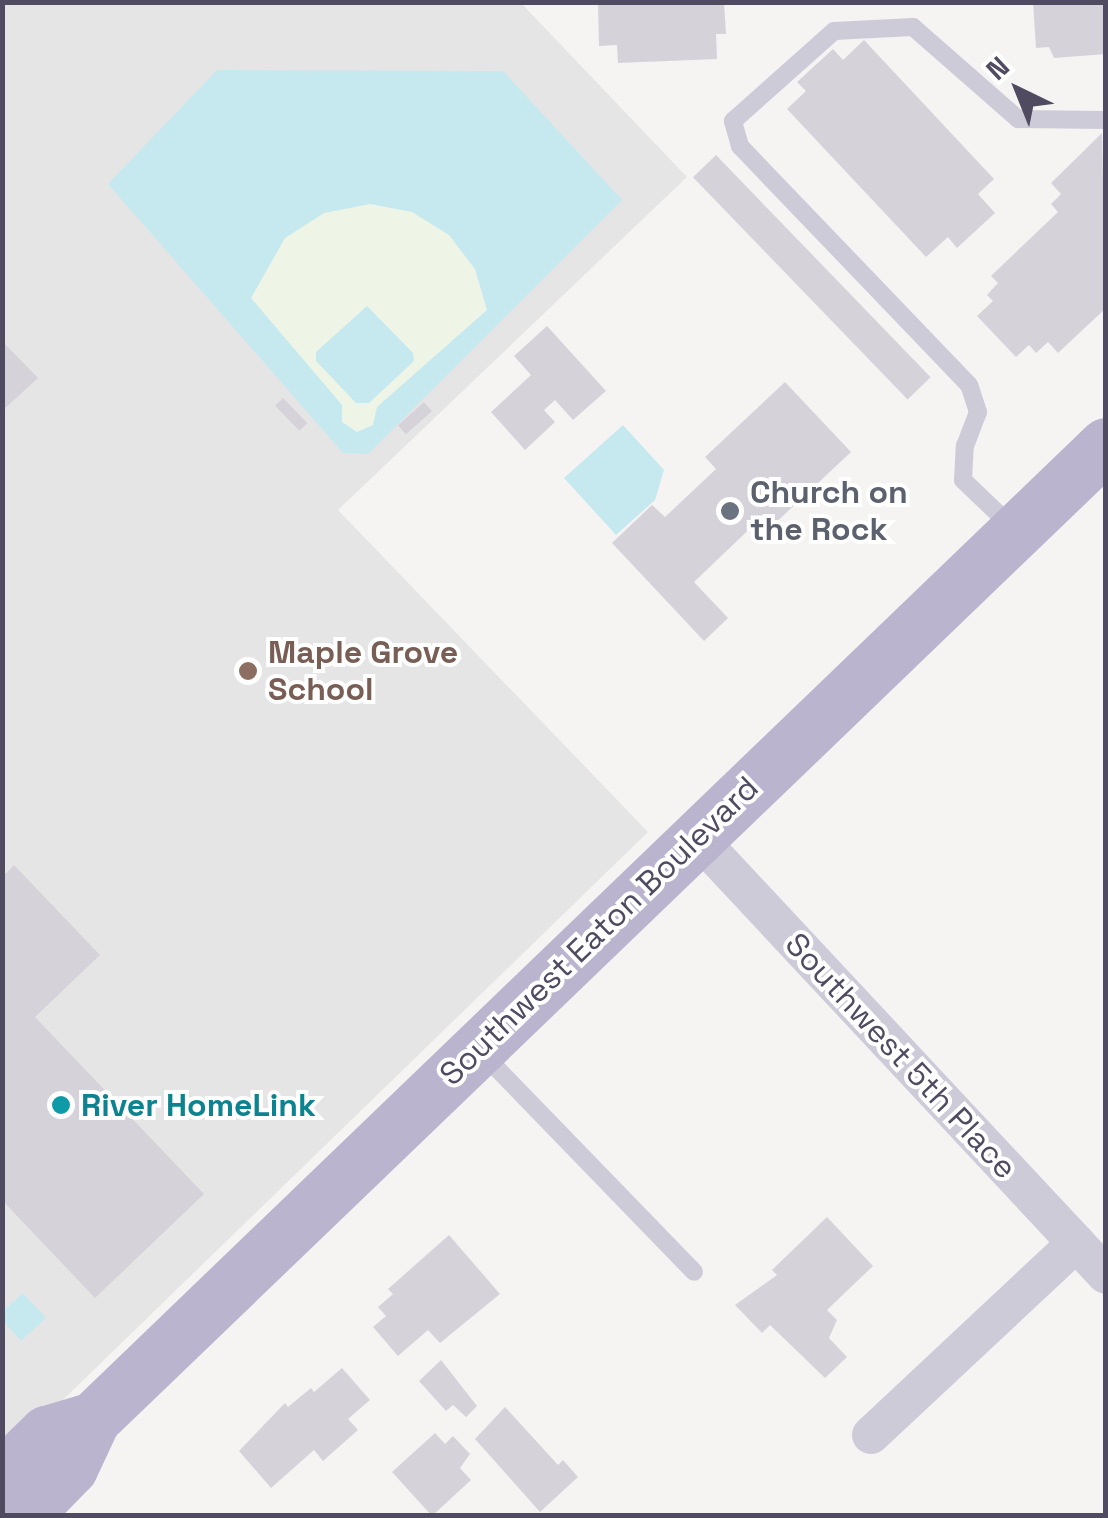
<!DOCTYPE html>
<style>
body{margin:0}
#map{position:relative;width:1108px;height:1518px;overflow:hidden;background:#f5f4f3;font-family:"Space Grotesk",sans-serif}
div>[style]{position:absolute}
.education>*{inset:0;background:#e6e5e5}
.green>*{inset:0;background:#c5e9ef}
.sand>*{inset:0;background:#eef4e6}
.building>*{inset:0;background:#d6d2da;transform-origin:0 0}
.lane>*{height:18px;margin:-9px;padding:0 9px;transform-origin:9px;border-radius:9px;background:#cecbd9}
.street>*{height:38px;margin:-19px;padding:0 19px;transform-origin:19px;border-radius:19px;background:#cecbd9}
.primary>*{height:55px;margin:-27.5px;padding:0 27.5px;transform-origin:27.5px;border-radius:27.5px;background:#bbb4cf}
.dots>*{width:28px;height:28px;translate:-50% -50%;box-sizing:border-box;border:5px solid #fff;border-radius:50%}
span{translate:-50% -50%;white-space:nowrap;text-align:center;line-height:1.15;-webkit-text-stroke:8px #fff;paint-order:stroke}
.worship-label{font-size:32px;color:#5b616d;font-weight:700}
.left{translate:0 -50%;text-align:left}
.education-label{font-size:32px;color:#785e54;font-weight:700}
.street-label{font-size:32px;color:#504b60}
.culture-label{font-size:32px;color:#0d838f;font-weight:700}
.frame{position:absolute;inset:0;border:5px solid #504b60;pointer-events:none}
.north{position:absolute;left:968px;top:40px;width:100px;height:100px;-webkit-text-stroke:8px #fff;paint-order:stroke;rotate:317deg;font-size:28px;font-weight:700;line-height:40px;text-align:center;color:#504b60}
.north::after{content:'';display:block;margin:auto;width:35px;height:45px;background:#504b60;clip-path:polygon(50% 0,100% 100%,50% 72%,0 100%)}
</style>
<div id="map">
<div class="education">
<i style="clip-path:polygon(3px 3px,521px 3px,687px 177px,338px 510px,648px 832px,3px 1458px)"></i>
</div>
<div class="green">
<i style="clip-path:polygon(217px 70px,503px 71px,622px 200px,368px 454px,343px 453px,108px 184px)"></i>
<i style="clip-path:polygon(623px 425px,664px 470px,655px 500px,616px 535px,564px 478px)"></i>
<i style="clip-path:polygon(23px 1293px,46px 1318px,21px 1341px,3px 1321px,2px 1312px)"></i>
</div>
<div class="sand">
<i style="clip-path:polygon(evenodd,370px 204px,412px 212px,449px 235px,475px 269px,487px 310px,377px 407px,373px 425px,357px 432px,342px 422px,342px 405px,251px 298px,285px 238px,324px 213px,370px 204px,367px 306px,413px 353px,414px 361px,369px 403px,356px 403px,316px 361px,316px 352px,367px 306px)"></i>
</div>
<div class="building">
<i style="clip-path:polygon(598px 2px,724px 2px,726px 34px,716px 34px,717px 59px,618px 63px,617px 45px,599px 46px)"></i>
<i style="clip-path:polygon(1033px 2px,1106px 2px,1106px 54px,1054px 58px,1049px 47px,1036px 48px)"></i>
<i style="clip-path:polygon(864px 40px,994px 179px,978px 194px,995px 213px,957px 248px,948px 237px,926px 257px,787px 109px,806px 91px,797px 82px,833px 49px,843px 60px)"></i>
<i style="clip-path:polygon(1102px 133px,1106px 308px,1058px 353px,1048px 342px,1036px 353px,1029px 345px,1016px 357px,977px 316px,993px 301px,987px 295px,998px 283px,991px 276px,1058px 212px,1051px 204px,1061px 194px,1051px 183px)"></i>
<i style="left:716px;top:155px;width:309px;height:32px;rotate:46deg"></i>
<i style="clip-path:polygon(547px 326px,606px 391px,573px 420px,555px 400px,544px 410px,555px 422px,525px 450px,491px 412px,531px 375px,514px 356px)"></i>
<i style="clip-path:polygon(2px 341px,38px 378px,2px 411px)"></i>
<i style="clip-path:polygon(785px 382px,851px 452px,770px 528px,761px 518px,694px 582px,728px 618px,704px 641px,612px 543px,652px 505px,665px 517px,716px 469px,705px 457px)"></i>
<i style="left:283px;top:398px;width:35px;height:11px;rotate:46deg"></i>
<i style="left:424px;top:402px;width:12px;height:35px;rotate:48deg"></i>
<i style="clip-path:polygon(14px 865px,100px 955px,35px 1017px,204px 1194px,95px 1298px,2px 1200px,2px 877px)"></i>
<i style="clip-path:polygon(827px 1217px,873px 1266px,827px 1310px,837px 1320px,829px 1338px,847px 1357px,825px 1378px,770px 1325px,762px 1333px,735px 1305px,777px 1275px,772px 1270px)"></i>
<i style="clip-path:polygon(449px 1235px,500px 1294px,440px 1343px,428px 1330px,398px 1356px,373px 1327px,386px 1316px,378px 1307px,393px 1294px,388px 1289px)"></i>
<i style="clip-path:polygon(441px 1360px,477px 1406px,466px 1417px,453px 1405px,446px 1411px,419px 1381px)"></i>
<i style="clip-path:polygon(342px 1368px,370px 1400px,348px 1419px,358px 1430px,323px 1461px,314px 1450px,271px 1488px,239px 1451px,285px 1403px,288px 1407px,311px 1388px,314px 1392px)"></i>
<i style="clip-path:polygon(505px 1407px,558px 1465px,563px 1460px,578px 1477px,540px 1512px,475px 1439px)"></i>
<i style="clip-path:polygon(435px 1433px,445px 1444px,453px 1436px,470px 1454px,460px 1468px,471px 1480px,432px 1516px,392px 1472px)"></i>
</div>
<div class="lane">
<i style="left:1012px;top:527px;width:68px;rotate:-136.2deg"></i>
<i style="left:963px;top:480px;width:34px;rotate:-87deg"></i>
<i style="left:965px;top:446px;width:36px;rotate:-69deg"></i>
<i style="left:978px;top:412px;width:28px;rotate:-108deg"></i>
<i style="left:969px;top:385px;width:331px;rotate:-133.8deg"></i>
<i style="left:740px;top:146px;width:26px;rotate:-106deg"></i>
<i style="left:733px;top:121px;width:135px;rotate:-41.7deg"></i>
<i style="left:834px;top:31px;width:79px;rotate:-2.9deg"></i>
<i style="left:913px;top:27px;width:140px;rotate:41.2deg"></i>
<i style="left:1018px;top:119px;width:88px;rotate:0.7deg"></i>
<i style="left:481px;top:1052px;width:306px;rotate:45.9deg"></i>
</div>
<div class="street">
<i style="left:697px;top:837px;width:599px;rotate:46.96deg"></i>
<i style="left:871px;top:1435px;width:281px;rotate:-43.1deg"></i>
</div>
<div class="primary">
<i style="left:2px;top:1476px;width:62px;rotate:-44.3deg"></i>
<i style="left:46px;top:1433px;width:49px;rotate:-16.6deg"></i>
<i style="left:23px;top:1516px;width:67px;rotate:-45.6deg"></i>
<i style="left:70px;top:1468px;width:54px;rotate:-64.9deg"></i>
<i style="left:93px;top:1419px;width:1405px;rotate:-43.88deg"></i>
</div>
<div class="dots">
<i style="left:730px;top:511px;background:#6b7280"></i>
<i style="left:248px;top:671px;background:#8d6e63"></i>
<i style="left:61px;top:1105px;background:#0f9aa8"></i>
</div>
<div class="worship-label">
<span class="left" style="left:750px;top:511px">Church on<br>the Rock</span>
</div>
<div class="education-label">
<span class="left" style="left:268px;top:671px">Maple Grove<br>School</span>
</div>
<div class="street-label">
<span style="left:599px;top:931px;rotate:-44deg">Southwest Eaton Boulevard</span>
<span style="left:901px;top:1056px;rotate:47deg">Southwest 5th Place</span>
</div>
<div class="culture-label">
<span class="left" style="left:81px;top:1105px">River HomeLink</span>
</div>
<div class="frame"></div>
<div class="north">N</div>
</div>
